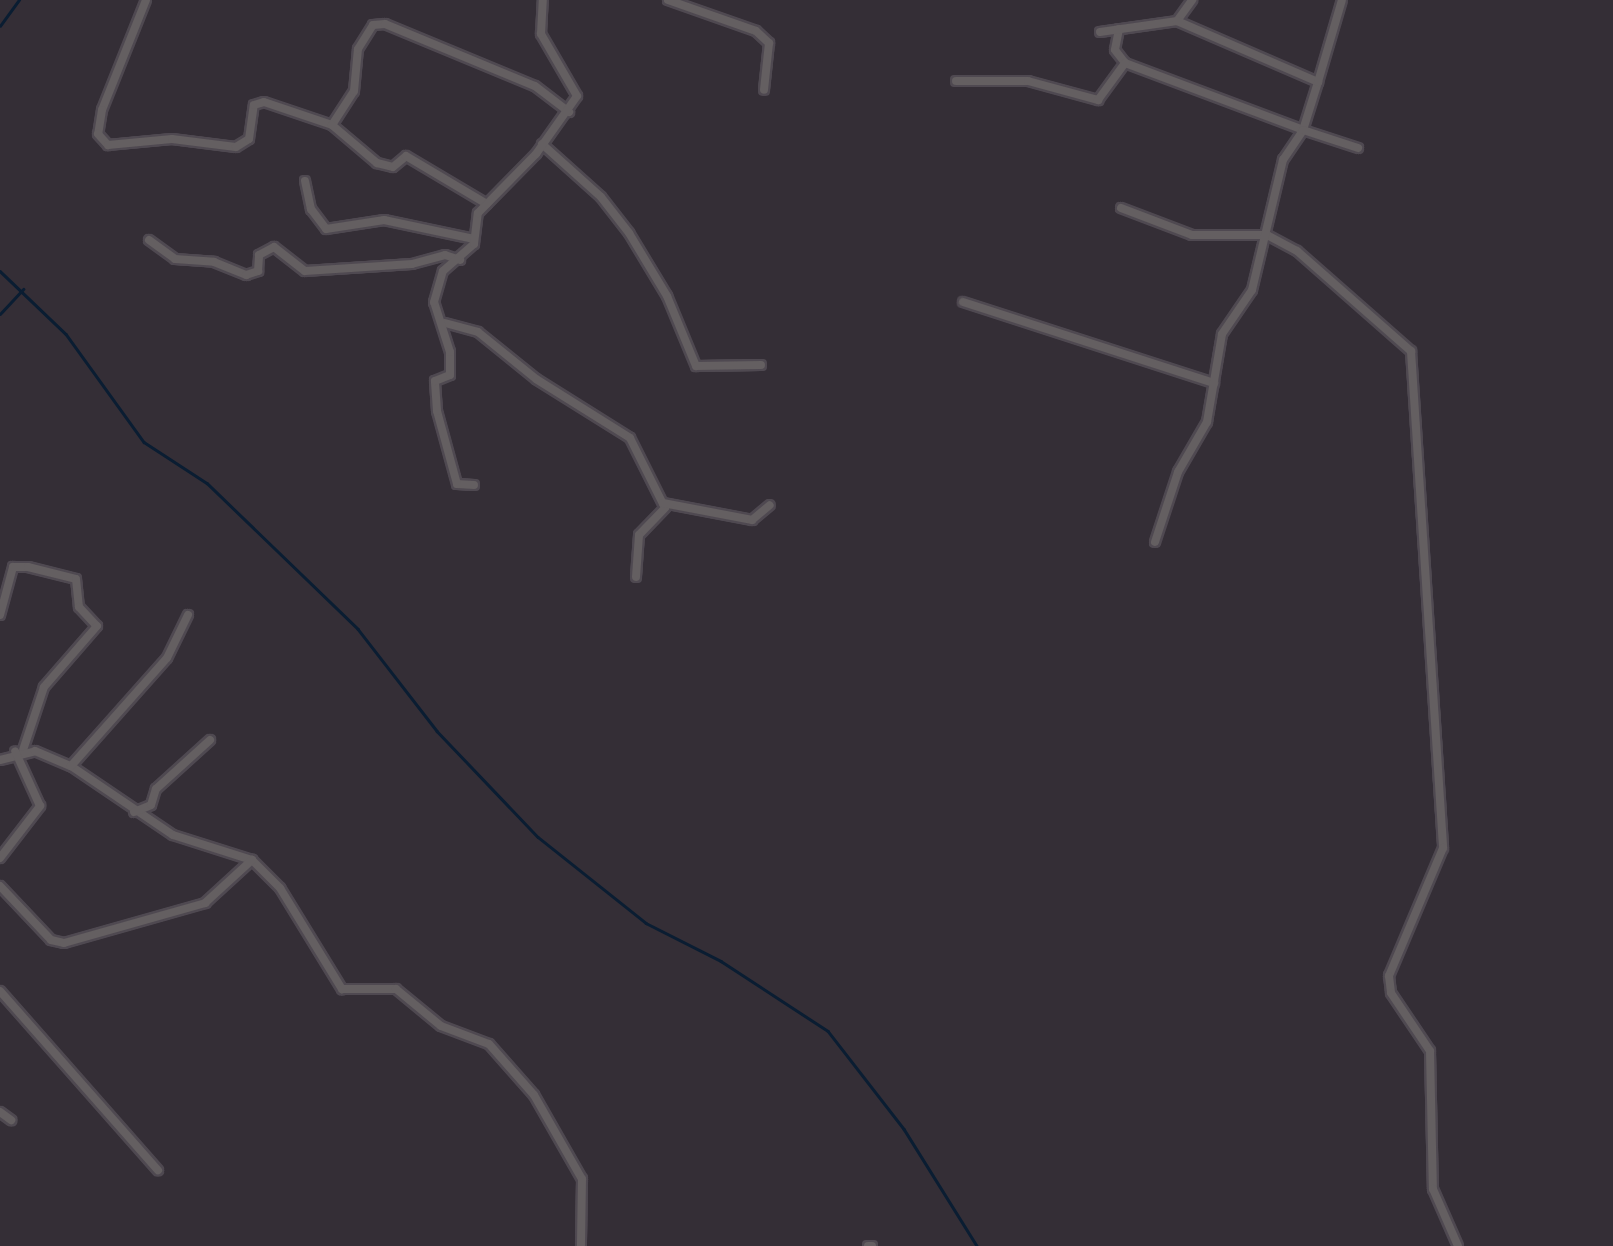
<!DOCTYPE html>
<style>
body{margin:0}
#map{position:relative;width:1613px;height:1246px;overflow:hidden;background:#342e36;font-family:"Golos Text",sans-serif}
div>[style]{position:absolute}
.stream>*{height:2.5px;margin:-1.25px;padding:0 1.25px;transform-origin:1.25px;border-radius:1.25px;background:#0a1d32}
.roads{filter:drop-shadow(2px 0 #4f4951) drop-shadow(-2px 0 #4f4951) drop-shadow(0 2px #4f4951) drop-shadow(0 -2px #4f4951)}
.minor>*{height:8px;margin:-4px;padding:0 4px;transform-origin:4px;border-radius:4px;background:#645f61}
span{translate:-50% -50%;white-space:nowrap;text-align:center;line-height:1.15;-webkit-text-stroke:8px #342e36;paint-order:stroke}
</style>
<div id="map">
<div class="stream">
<i style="left:0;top:26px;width:32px;rotate:-54deg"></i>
<i style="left:0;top:271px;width:91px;rotate:43.7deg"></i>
<i style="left:66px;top:334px;width:133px;rotate:54.2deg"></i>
<i style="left:144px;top:442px;width:75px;rotate:33.1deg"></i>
<i style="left:207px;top:483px;width:210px;rotate:44deg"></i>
<i style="left:358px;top:629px;width:129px;rotate:52.2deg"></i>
<i style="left:437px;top:731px;width:146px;rotate:46.4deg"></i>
<i style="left:538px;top:837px;width:138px;rotate:38.5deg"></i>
<i style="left:646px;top:923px;width:84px;rotate:26.9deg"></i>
<i style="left:721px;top:961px;width:128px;rotate:33.2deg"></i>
<i style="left:828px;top:1031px;width:124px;rotate:52.2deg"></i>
<i style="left:904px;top:1129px;width:138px;rotate:58deg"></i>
<i style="left:0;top:314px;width:34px;rotate:-47deg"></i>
</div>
<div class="roads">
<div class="minor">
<i style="left:146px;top:0;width:118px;rotate:111.8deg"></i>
<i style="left:102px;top:110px;width:24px;rotate:99deg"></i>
<i style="left:98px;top:134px;width:15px;rotate:48deg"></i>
<i style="left:108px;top:145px;width:64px;rotate:-5.4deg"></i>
<i style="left:172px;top:139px;width:64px;rotate:7.1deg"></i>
<i style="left:236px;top:147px;width:15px;rotate:-32deg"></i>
<i style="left:249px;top:139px;width:34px;rotate:-82deg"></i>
<i style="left:254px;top:105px;width:10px;rotate:-17deg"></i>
<i style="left:264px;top:102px;width:72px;rotate:18.7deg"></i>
<i style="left:332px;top:125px;width:40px;rotate:-57.1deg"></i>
<i style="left:354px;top:91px;width:42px;rotate:-84.6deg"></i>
<i style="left:358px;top:49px;width:28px;rotate:-58deg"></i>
<i style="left:373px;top:25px;width:12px;rotate:-5deg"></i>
<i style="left:385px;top:24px;width:162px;rotate:22.5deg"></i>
<i style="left:535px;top:86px;width:43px;rotate:37.4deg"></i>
<i style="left:668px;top:0;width:93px;rotate:19.4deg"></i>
<i style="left:756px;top:31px;width:18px;rotate:43deg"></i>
<i style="left:769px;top:43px;width:47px;rotate:96.1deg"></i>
<i style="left:1177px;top:21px;width:26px;rotate:-54deg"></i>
<i style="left:1119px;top:29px;width:21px;rotate:101deg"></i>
<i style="left:1115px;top:50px;width:16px;rotate:52deg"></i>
<i style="left:1125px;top:63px;width:190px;rotate:20.6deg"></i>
<i style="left:1303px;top:130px;width:50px;rotate:-72.6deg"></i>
<i style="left:1100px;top:32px;width:78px;rotate:-8.1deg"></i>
<i style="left:1177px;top:21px;width:154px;rotate:23.4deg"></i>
<i style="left:1318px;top:82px;width:85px;rotate:-73.7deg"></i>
<i style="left:956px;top:81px;width:72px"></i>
<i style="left:1028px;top:81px;width:73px;rotate:15.2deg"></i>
<i style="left:1098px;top:100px;width:46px;rotate:-53.9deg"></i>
<i style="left:332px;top:125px;width:59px;rotate:40.2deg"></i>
<i style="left:377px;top:163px;width:16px;rotate:14deg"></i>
<i style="left:393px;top:167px;width:17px;rotate:-40deg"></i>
<i style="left:406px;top:156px;width:94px;rotate:30.7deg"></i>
<i style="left:542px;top:144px;width:79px;rotate:41.9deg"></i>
<i style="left:601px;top:197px;width:46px;rotate:52.1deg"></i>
<i style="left:629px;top:233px;width:74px;rotate:58.9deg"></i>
<i style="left:667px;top:296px;width:76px;rotate:67.5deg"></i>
<i style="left:696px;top:366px;width:65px;rotate:-0.9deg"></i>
<i style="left:305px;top:181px;width:29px;rotate:78deg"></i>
<i style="left:311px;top:209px;width:25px;rotate:53deg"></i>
<i style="left:326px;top:229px;width:59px;rotate:-8.8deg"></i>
<i style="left:384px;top:220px;width:92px;rotate:11.9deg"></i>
<i style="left:1121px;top:208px;width:76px;rotate:20.8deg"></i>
<i style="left:1192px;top:235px;width:75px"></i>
<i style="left:1267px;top:235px;width:34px;rotate:28deg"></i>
<i style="left:1297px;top:251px;width:152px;rotate:41.3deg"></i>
<i style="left:1411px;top:351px;width:498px;rotate:86.3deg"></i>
<i style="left:1443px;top:848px;width:139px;rotate:112.9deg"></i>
<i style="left:1389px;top:976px;width:17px;rotate:83deg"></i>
<i style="left:1391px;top:993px;width:70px;rotate:56.1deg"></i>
<i style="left:1430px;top:1051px;width:138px;rotate:88.8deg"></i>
<i style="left:1433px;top:1189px;width:62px;rotate:66.3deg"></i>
<i style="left:149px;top:240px;width:32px;rotate:36deg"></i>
<i style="left:175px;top:259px;width:39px;rotate:4deg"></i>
<i style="left:214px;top:262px;width:35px;rotate:22deg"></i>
<i style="left:246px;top:275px;width:13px;rotate:-18deg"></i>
<i style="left:258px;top:271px;width:16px;rotate:-86deg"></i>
<i style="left:259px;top:255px;width:17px;rotate:-28deg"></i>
<i style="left:274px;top:247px;width:39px;rotate:38deg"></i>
<i style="left:305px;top:271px;width:107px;rotate:-3.7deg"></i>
<i style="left:412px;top:264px;width:34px;rotate:-15deg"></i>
<i style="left:445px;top:255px;width:16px;rotate:18deg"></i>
<i style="left:963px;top:302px;width:264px;rotate:17.9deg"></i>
<i style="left:445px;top:323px;width:34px;rotate:15deg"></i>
<i style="left:478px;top:332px;width:75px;rotate:39deg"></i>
<i style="left:536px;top:379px;width:111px;rotate:32.1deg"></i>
<i style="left:630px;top:438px;width:78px;rotate:63.4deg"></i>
<i style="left:665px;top:508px;width:37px;rotate:134deg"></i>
<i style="left:639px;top:535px;width:42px;rotate:94.1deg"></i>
<i style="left:474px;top:485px;width:17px;rotate:-177deg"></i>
<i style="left:457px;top:484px;width:76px;rotate:-105.3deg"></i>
<i style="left:437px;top:411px;width:30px;rotate:-94deg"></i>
<i style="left:435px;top:381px;width:16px;rotate:-22deg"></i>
<i style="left:450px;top:375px;width:23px;rotate:-90deg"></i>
<i style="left:450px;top:352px;width:52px;rotate:-107.7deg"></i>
<i style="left:434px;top:302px;width:32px;rotate:-74deg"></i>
<i style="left:443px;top:271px;width:41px;rotate:-41.1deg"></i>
<i style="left:474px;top:244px;width:31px;rotate:-83deg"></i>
<i style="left:478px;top:213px;width:83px;rotate:-45.5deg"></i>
<i style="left:536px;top:154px;width:71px;rotate:-54.7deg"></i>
<i style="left:577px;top:96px;width:72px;rotate:-120.1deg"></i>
<i style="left:541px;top:34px;width:34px;rotate:-87deg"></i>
<i style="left:663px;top:503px;width:91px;rotate:10.8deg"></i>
<i style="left:752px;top:520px;width:23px;rotate:-40deg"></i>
<i style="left:1155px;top:542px;width:74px;rotate:-71.8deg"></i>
<i style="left:1178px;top:472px;width:58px;rotate:-59.9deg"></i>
<i style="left:1207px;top:422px;width:89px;rotate:-80.3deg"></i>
<i style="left:1222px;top:334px;width:53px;rotate:-55.7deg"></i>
<i style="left:1252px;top:290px;width:134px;rotate:-76.6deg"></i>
<i style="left:1283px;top:160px;width:36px;rotate:-56deg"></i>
<i style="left:1303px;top:130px;width:58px;rotate:18.1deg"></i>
<i style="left:0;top:615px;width:50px;rotate:-74.8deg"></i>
<i style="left:13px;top:567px;width:15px"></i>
<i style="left:28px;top:567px;width:49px;rotate:14deg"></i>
<i style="left:76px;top:579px;width:28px;rotate:84deg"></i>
<i style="left:79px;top:607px;width:26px;rotate:47deg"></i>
<i style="left:97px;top:626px;width:81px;rotate:131deg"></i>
<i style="left:44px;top:687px;width:66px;rotate:108.4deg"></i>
<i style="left:0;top:760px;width:36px;rotate:-14deg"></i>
<i style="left:35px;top:751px;width:39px;rotate:23deg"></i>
<i style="left:71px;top:766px;width:123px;rotate:34.1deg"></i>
<i style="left:173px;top:835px;width:83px;rotate:17.6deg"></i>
<i style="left:252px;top:860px;width:40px;rotate:45deg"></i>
<i style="left:280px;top:888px;width:119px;rotate:58.5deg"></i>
<i style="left:342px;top:989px;width:54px"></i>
<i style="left:396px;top:989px;width:58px;rotate:39.4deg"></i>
<i style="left:441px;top:1026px;width:51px;rotate:20.6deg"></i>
<i style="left:489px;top:1044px;width:68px;rotate:48.6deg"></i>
<i style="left:534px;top:1095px;width:97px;rotate:60.3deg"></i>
<i style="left:582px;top:1179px;width:67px;rotate:90.9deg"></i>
<i style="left:71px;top:766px;width:144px;rotate:-48.4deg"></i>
<i style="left:167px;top:658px;width:48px;rotate:-64deg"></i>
<i style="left:134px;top:812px;width:18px;rotate:-22deg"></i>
<i style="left:151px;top:805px;width:17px;rotate:-73deg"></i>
<i style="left:156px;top:789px;width:73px;rotate:-42.2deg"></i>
<i style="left:0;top:858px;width:66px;rotate:-52.4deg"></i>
<i style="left:40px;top:806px;width:60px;rotate:-114.4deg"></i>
<i style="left:0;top:886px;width:74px;rotate:46.6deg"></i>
<i style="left:51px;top:940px;width:13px;rotate:13deg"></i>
<i style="left:64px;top:943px;width:147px;rotate:-15.8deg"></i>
<i style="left:205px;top:903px;width:64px;rotate:-42.5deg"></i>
<i style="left:0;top:991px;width:239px;rotate:48.6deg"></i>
<i style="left:0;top:1112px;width:14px;rotate:36deg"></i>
<i style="left:868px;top:1246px;width:4px"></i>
</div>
</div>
</div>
